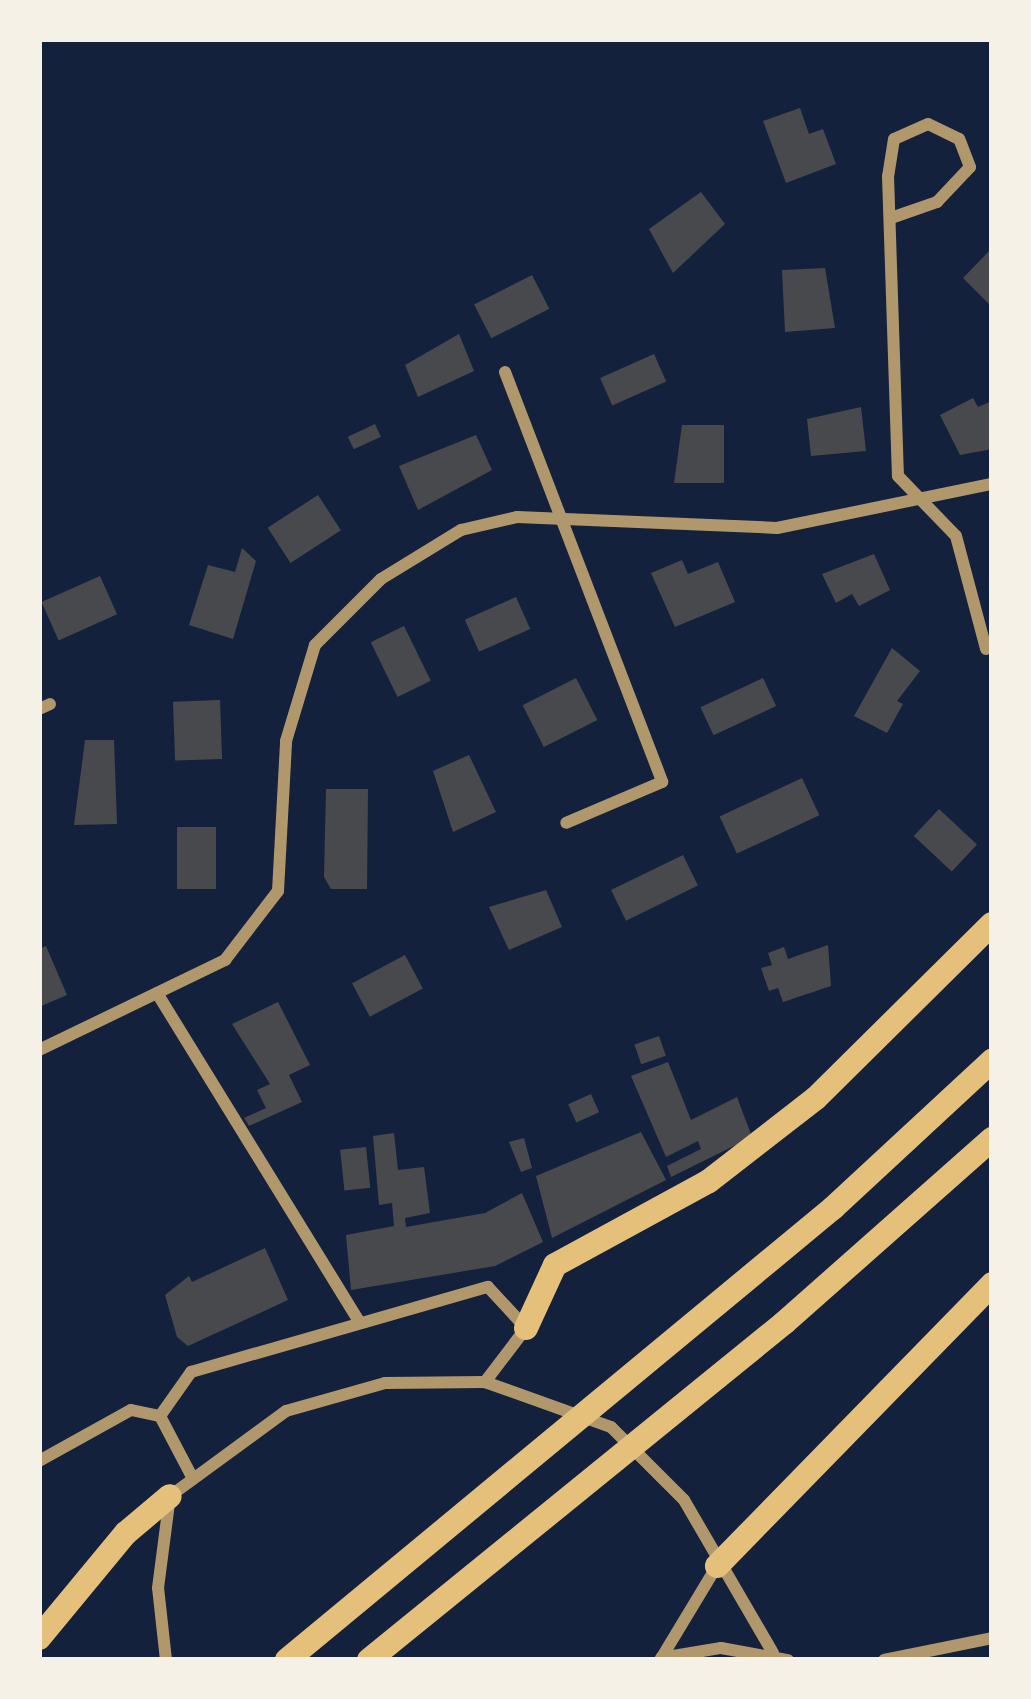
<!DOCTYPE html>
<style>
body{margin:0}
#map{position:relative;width:1031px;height:1699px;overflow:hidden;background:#14213d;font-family:"Noto Serif",serif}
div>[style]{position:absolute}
.building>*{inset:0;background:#48494c;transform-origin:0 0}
.minor>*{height:12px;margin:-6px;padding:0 6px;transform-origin:6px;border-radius:6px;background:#b1986c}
.secondary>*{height:24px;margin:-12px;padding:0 12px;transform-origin:12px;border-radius:12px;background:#e5c07b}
span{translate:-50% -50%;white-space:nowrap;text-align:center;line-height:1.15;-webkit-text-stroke:9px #f6f1e7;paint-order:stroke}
.frame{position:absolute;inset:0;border:42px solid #f6f1e7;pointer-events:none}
</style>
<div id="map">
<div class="building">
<i style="clip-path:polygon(800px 108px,809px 134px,823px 129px,836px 164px,786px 183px,763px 121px)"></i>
<i style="clip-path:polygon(701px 192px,725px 224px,673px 273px,649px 229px)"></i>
<i style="clip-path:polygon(992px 248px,992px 307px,963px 278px)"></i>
<i style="clip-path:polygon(825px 268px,835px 328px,785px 332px,782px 270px)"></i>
<i style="left:532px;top:275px;width:38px;height:65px;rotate:63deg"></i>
<i style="clip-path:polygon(459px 334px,474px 371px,418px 397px,405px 365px)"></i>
<i style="left:654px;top:354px;width:30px;height:59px;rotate:66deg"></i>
<i style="clip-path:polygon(973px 398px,978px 407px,992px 401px,992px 449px,960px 455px,940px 415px)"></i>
<i style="clip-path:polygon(861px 407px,866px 451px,811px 456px,807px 419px)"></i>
<i style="left:375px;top:424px;width:14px;height:30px;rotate:65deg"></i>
<i style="clip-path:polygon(682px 425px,724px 425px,724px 483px,674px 483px)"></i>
<i style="clip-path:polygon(476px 435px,492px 470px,418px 510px,399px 466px)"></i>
<i style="left:318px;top:495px;width:42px;height:60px;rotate:57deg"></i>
<i style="clip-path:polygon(242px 548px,256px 561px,233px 639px,189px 625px,208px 565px,235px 572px)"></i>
<i style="clip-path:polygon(874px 554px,890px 590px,859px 606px,852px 594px,836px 603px,822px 574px)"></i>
<i style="clip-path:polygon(682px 560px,688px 574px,718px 562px,735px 602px,675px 627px,651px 573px)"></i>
<i style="left:100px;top:576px;width:42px;height:64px;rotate:66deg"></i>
<i style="left:516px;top:597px;width:35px;height:56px;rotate:66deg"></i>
<i style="left:404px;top:626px;width:61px;height:37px;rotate:64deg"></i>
<i style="clip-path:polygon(892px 648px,920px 671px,897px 701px,903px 704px,887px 733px,854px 716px)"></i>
<i style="left:576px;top:678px;width:47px;height:60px;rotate:63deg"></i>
<i style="left:763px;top:678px;width:31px;height:69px;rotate:65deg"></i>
<i style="left:220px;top:700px;width:59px;height:47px;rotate:88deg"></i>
<i style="clip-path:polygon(85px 740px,114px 740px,117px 824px,74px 825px)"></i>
<i style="clip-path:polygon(469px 755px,496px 812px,453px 832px,433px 771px)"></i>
<i style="left:802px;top:778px;width:41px;height:91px;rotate:65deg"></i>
<i style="clip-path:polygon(326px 789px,368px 789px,367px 889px,331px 889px,324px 877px)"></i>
<i style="left:939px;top:809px;width:52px;height:37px;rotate:43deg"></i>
<i style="left:177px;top:827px;width:39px;height:62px"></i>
<i style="left:683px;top:855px;width:34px;height:80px;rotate:64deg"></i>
<i style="clip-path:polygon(546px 890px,562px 927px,509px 950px,489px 907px)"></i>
<i style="clip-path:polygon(828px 945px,831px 986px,783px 1002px,778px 988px,769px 991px,761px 968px,772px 965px,768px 953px,784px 947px,788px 959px)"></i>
<i style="clip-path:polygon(46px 946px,67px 995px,39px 1007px,39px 949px)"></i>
<i style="left:405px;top:955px;width:38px;height:60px;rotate:62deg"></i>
<i style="clip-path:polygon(278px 1002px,310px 1065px,289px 1075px,302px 1102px,249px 1126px,244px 1118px,266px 1108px,257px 1090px,270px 1084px,232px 1024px)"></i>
<i style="left:659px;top:1036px;width:21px;height:26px;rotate:71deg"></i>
<i style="clip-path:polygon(668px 1062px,691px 1120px,737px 1097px,752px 1137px,671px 1177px,667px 1166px,701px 1149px,698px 1141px,666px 1157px,631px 1076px)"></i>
<i style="left:591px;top:1094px;width:20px;height:25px;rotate:66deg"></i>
<i style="clip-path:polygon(641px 1132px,666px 1180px,552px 1238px,536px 1176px)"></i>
<i style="clip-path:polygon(394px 1133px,398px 1170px,424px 1167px,430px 1213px,405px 1218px,406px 1227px,485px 1213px,522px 1193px,543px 1242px,495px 1266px,351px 1290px,346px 1235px,394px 1226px,392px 1203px,379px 1205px,373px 1136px)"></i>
<i style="clip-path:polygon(524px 1138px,532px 1168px,521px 1172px,509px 1142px)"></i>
<i style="left:366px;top:1147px;width:41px;height:26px;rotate:84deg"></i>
<i style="clip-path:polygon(265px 1248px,288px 1300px,188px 1346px,177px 1337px,165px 1295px,189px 1276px,192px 1282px)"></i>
</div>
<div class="minor">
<i style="left:891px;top:218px;width:49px;rotate:-19.2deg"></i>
<i style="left:937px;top:202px;width:48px;rotate:-46.7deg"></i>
<i style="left:970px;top:167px;width:30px;rotate:-111deg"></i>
<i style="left:959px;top:139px;width:34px;rotate:-154deg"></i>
<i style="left:928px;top:124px;width:37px;rotate:156deg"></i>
<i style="left:894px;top:139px;width:37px;rotate:99deg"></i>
<i style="left:888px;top:176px;width:300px;rotate:88.1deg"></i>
<i style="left:898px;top:476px;width:83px;rotate:46deg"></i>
<i style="left:956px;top:536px;width:117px;rotate:75.1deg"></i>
<i style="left:505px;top:372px;width:439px;rotate:69deg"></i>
<i style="left:662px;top:782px;width:104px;rotate:156.9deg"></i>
<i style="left:39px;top:709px;width:12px;rotate:-24deg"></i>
<i style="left:157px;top:993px;width:387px;rotate:58.4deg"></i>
<i style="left:39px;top:1050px;width:207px;rotate:-25.8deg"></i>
<i style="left:225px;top:960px;width:87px;rotate:-52.5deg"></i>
<i style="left:278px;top:891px;width:150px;rotate:-86.9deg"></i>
<i style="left:286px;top:741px;width:100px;rotate:-73.2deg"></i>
<i style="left:315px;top:645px;width:93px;rotate:-45deg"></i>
<i style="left:381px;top:579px;width:94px;rotate:-31.5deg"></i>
<i style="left:461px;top:530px;width:57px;rotate:-13.1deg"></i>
<i style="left:517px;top:517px;width:260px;rotate:2.4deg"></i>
<i style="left:777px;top:528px;width:219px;rotate:-11.6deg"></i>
<i style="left:160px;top:1416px;width:54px;rotate:-54.8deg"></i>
<i style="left:191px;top:1372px;width:309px;rotate:-16deg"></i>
<i style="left:488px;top:1287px;width:56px;rotate:47.2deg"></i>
<i style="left:526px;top:1328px;width:68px;rotate:127.2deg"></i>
<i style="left:39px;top:1461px;width:105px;rotate:-29deg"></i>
<i style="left:131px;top:1410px;width:30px;rotate:12deg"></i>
<i style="left:160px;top:1416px;width:67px;rotate:62.3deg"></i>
<i style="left:662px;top:1657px;width:106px;rotate:-58.9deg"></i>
<i style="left:661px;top:1658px;width:61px;rotate:-9.5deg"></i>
<i style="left:721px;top:1648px;width:68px;rotate:10.2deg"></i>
<i style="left:166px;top:1660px;width:72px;rotate:-96.3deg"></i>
<i style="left:158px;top:1588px;width:93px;rotate:-82.6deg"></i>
<i style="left:170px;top:1496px;width:144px;rotate:-36.2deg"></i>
<i style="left:286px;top:1411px;width:103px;rotate:-15.8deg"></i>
<i style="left:385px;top:1383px;width:100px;rotate:-0.6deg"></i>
<i style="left:485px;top:1382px;width:134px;rotate:19.7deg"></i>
<i style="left:611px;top:1427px;width:103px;rotate:45deg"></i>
<i style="left:684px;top:1500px;width:177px;rotate:59.8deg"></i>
<i style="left:884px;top:1660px;width:110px;rotate:-11.5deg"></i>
</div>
<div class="secondary">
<i style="left:526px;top:1328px;width:69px;rotate:-65.3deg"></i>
<i style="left:555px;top:1265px;width:175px;rotate:-28.6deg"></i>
<i style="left:709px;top:1181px;width:135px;rotate:-37.8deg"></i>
<i style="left:816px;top:1098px;width:247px;rotate:-44.7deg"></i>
<i style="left:717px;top:1566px;width:394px;rotate:-45.7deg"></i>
<i style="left:39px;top:1638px;width:136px;rotate:-50.4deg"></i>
<i style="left:126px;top:1533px;width:57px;rotate:-40.1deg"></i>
<i style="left:287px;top:1660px;width:709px;rotate:-39.62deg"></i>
<i style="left:833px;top:1208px;width:217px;rotate:-42.8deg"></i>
<i style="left:369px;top:1660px;width:535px;rotate:-39.08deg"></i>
<i style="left:784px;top:1323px;width:278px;rotate:-41.5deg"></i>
</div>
<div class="frame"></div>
</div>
